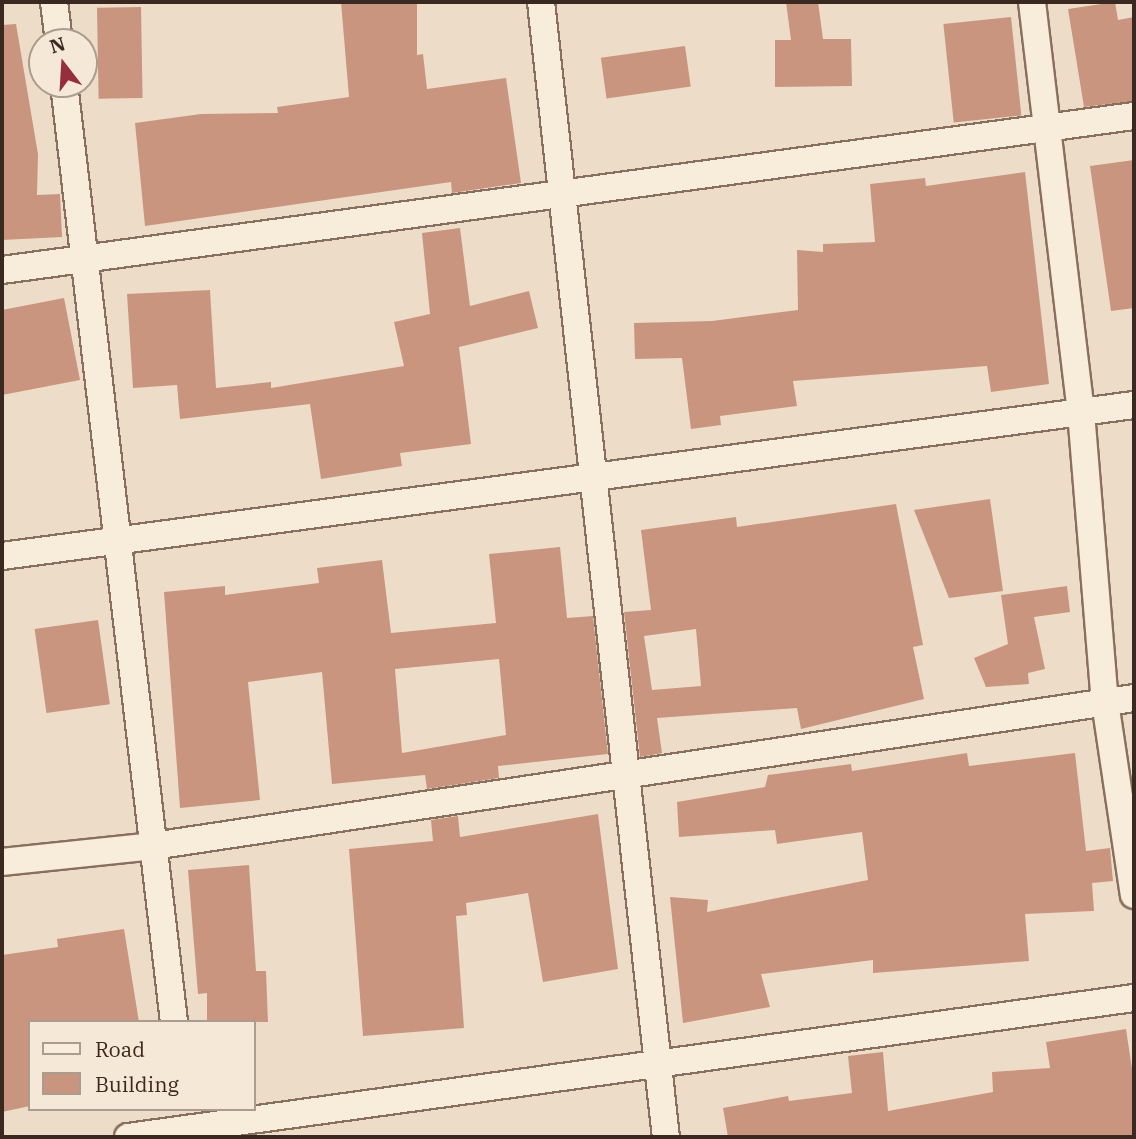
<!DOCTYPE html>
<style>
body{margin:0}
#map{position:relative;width:1136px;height:1139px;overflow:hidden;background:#edddc8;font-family:"IBM Plex Serif",serif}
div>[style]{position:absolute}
.building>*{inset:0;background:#ca957f;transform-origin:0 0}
.roads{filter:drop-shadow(2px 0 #896f5d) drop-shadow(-2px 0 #896f5d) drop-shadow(0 2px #896f5d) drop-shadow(0 -2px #896f5d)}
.minor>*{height:26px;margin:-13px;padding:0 13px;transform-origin:13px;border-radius:13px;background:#f8ecdb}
span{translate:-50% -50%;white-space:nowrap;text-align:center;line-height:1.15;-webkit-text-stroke:5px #f5e8d7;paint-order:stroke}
.frame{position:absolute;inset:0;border:4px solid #3a2920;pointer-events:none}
.legend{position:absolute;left:28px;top:1020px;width:228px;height:91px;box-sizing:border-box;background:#f5e8d7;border:2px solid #aa9c8e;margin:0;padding:9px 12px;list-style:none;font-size:21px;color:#3a2920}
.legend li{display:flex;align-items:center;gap:14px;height:35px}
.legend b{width:35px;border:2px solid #aa9c8e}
.north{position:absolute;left:28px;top:28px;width:70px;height:70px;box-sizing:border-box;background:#f5e8d7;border:2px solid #aa9c8e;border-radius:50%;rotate:343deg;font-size:19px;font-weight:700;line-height:28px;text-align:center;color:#3a2920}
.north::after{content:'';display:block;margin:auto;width:24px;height:32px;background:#962f3d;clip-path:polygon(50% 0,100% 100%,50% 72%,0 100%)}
</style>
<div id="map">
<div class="building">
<i style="clip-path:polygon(341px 2px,417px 2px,417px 55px,423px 54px,427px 89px,506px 78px,521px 183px,452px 193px,451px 182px,145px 226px,135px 123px,201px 114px,278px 113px,277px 107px,349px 97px)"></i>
<i style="clip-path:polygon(786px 2px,818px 2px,823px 39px,851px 39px,852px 86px,775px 87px,775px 40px,791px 40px)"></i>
<i style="clip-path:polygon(1115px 2px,1118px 20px,1134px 17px,1134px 101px,1084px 107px,1068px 9px)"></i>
<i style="left:141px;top:7px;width:91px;height:44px;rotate:89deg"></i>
<i style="left:1011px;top:17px;width:99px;height:68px;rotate:84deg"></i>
<i style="clip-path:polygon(16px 24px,38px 154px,37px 195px,60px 194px,62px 237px,2px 240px,2px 25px)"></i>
<i style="left:685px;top:46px;width:41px;height:85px;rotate:82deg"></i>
<i style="clip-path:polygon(1134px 160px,1134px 308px,1111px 311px,1090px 166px)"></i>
<i style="clip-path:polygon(1025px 172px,1049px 384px,991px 392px,987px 366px,793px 381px,797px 406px,720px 416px,721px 425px,691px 429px,682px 358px,635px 359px,634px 323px,712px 321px,798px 310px,797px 250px,823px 252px,823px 244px,875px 242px,870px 184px,925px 178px,926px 186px)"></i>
<i style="clip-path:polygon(460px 228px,470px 306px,529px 291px,538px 328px,459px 347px,471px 444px,400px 453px,402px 466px,321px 479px,310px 404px,180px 419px,177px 385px,133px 388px,127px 294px,210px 290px,216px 388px,271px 382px,271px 388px,404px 366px,394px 322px,430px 314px,422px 233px)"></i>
<i style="clip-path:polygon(64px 298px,80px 380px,2px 395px,2px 310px)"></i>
<i style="clip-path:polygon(990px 499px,1003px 591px,949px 598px,914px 510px)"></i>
<i style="clip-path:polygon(evenodd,896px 504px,923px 645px,913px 647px,924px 699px,801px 729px,797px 708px,657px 718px,662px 753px,640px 757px,624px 612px,651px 610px,641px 530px,736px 517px,737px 527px,896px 504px,696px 629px,701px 686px,652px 690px,644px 636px,696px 629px)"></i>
<i style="clip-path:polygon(evenodd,560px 547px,567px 618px,593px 616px,608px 754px,498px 766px,499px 778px,427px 789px,425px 775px,332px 784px,322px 672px,248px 682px,260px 800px,180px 808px,164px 592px,225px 586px,225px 595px,319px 583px,317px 568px,382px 560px,391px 633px,496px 623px,489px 554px,560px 547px,499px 659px,506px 735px,402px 753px,395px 669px,499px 659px)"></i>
<i style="clip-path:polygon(1067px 586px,1070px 612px,1034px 617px,1045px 669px,1028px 673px,1029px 684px,986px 687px,974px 658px,1008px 644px,1001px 595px)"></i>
<i style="left:98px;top:620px;width:85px;height:64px;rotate:82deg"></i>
<i style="clip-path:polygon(967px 753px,969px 766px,1075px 753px,1086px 851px,1110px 848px,1113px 881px,1092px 883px,1094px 911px,1025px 914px,1029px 961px,873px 973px,873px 960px,761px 974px,770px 1007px,683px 1023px,670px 897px,708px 900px,707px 912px,868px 880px,862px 832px,777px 844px,775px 830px,679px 837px,677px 802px,765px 787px,768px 775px,851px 764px,852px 771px)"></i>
<i style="clip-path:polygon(598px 814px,618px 969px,543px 982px,528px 893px,466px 903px,467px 915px,456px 916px,464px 1028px,363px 1036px,349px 849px,433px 841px,431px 820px,458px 816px,460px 837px)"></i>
<i style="clip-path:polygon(249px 865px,256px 971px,266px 971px,268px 1022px,207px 1022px,207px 993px,198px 994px,188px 870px)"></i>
<i style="clip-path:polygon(124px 929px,139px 1022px,30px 1022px,30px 1106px,2px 1112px,2px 955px,58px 947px,57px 939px)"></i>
<i style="clip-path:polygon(1126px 1029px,1134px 1082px,1134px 1137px,728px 1137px,723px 1108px,788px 1096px,789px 1101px,852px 1093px,848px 1056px,883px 1052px,888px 1111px,993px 1092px,992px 1072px,1050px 1068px,1046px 1042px)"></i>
</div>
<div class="roads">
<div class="minor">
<i style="left:54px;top:2px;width:40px;rotate:82.9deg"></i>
<i style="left:541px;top:2px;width:1142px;rotate:83.72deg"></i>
<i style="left:1032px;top:2px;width:413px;rotate:83.2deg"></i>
<i style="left:1081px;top:412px;width:291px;rotate:85.3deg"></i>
<i style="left:1105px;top:702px;width:195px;rotate:81.5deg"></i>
<i style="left:64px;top:84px;width:944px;rotate:83.31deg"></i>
<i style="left:2px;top:270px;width:1142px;rotate:-7.75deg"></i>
<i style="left:2px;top:556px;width:1142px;rotate:-7.6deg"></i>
<i style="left:2px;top:862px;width:152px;rotate:-6deg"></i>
<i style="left:153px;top:846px;width:992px;rotate:-8.58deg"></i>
<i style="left:128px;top:1137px;width:1016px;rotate:-7.87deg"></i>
</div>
</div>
<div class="frame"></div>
<ul class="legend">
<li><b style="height:9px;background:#f8ecdb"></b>Road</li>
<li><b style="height:19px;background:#ca957f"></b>Building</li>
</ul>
<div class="north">N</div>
</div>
